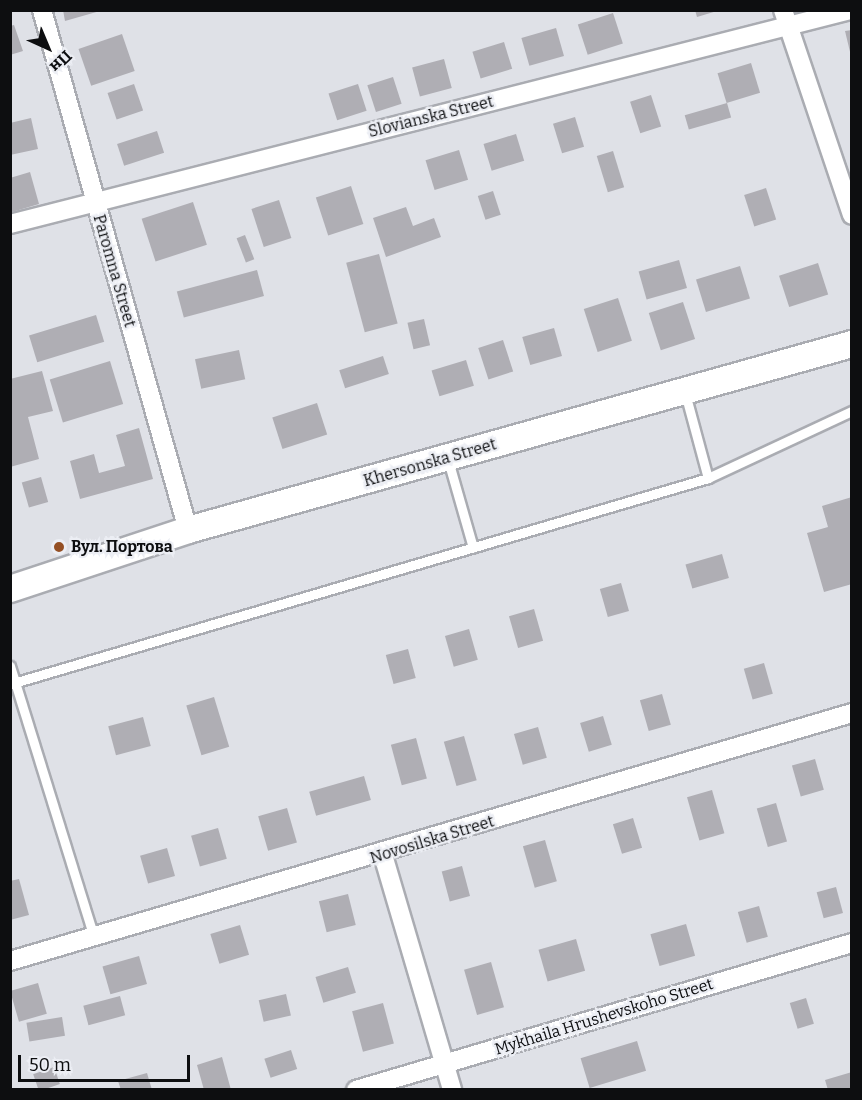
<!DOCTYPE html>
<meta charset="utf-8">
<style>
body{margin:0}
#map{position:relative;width:862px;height:1100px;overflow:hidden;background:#dfe1e7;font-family:Bitter,serif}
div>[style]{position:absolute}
.building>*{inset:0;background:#afaeb4;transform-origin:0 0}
.roads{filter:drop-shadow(2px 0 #aaacb2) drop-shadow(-2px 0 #aaacb2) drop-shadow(0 2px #aaacb2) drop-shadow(0 -2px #aaacb2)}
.service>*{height:9px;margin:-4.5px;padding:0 4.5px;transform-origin:4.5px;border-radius:4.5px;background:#fff}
.minor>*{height:18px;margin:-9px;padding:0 9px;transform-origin:9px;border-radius:9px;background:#fff}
.secondary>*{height:26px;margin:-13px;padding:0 13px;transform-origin:13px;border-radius:13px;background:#fff}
.dots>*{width:16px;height:16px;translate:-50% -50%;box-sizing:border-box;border:3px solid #eceef4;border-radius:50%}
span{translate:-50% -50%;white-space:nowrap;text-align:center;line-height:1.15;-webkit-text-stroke:4.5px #eceef4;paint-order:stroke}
.street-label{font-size:16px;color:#0d0e10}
.poi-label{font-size:16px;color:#0d0e10;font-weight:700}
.left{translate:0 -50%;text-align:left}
.frame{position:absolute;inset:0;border:12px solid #0d0e10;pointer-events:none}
.north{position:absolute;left:18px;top:18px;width:60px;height:60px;-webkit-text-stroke:4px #eceef4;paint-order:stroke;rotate:136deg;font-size:16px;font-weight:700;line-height:24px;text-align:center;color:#0d0e10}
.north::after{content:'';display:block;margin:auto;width:21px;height:27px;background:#0d0e10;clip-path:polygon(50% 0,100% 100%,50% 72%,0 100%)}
.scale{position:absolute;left:18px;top:1055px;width:172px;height:27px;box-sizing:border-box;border:3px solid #0d0e10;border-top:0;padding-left:8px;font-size:18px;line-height:21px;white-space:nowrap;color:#0d0e10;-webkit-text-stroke:4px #eceef4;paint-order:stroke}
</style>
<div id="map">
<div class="building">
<i style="clip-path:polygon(63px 10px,100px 10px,100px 11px,65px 21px)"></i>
<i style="clip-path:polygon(695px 10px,717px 10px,717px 11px,697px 17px)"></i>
<i style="left:613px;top:13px;width:32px;height:37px;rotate:72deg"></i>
<i style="clip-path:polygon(14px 25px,23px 51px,10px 55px,10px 26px)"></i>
<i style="left:556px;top:28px;width:29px;height:36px;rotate:74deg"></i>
<i style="clip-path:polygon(852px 30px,852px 56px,851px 56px,845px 31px)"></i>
<i style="left:122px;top:34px;width:39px;height:46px;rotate:71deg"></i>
<i style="left:504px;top:42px;width:28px;height:33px;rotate:73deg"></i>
<i style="left:444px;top:59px;width:30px;height:33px;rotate:75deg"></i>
<i style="left:751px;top:63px;width:31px;height:35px;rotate:73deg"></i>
<i style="left:393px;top:77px;width:28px;height:27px;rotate:72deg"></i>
<i style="left:134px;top:84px;width:28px;height:28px;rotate:71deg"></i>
<i style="left:358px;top:84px;width:28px;height:31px;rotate:72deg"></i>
<i style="left:651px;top:95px;width:33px;height:22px;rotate:72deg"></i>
<i style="left:727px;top:103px;width:15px;height:44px;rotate:74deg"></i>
<i style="left:575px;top:117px;width:31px;height:23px;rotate:73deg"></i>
<i style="clip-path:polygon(31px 118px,38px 149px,10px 155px,10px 123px)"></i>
<i style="left:157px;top:131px;width:23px;height:42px;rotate:72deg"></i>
<i style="left:516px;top:134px;width:28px;height:34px;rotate:73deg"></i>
<i style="left:459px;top:150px;width:31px;height:35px;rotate:73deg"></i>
<i style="left:613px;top:151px;width:38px;height:17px;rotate:73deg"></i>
<i style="clip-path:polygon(30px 172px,39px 204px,12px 212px,10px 178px)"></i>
<i style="left:351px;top:186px;width:40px;height:37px;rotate:72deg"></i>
<i style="left:766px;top:188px;width:33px;height:23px;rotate:72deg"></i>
<i style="left:493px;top:191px;width:25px;height:16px;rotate:72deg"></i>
<i style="left:279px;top:200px;width:40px;height:29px;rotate:72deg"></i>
<i style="left:193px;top:202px;width:45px;height:54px;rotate:72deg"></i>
<i style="clip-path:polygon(406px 207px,413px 226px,434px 218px,441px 237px,386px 257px,373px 218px)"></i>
<i style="left:245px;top:235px;width:26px;height:9px;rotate:69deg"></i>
<i style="left:379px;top:254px;width:72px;height:34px;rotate:75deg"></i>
<i style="left:679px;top:260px;width:29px;height:42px;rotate:74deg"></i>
<i style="left:818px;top:263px;width:33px;height:41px;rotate:72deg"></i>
<i style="left:740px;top:266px;width:34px;height:46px;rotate:73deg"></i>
<i style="left:257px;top:270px;width:27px;height:83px;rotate:75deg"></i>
<i style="left:618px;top:298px;width:45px;height:36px;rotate:72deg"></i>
<i style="left:683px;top:302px;width:39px;height:36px;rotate:72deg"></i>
<i style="left:96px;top:315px;width:28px;height:70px;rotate:73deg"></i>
<i style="left:424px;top:319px;width:27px;height:17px;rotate:77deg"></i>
<i style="left:554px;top:328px;width:29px;height:33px;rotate:74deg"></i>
<i style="left:503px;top:340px;width:33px;height:26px;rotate:72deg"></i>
<i style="left:239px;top:350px;width:30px;height:45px;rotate:78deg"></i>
<i style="left:383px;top:356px;width:19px;height:46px;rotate:72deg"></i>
<i style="left:466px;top:360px;width:27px;height:36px;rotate:73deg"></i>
<i style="left:110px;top:361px;width:45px;height:63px;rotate:73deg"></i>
<i style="clip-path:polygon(42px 371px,53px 411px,28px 417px,39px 459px,10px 467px,10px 379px)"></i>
<i style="left:317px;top:403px;width:33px;height:47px;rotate:72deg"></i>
<i style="clip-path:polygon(139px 428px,153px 479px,80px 499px,70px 461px,94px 454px,99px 473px,125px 466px,116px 435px)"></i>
<i style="left:41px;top:477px;width:26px;height:20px;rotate:74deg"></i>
<i style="clip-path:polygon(852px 497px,852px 584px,824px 592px,807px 533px,828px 527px,822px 506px)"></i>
<i style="left:722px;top:554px;width:25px;height:38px;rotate:74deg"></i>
<i style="left:621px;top:583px;width:29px;height:22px;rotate:74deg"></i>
<i style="left:534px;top:609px;width:33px;height:26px;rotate:74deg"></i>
<i style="left:469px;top:629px;width:32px;height:25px;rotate:74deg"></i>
<i style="left:408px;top:649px;width:30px;height:23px;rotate:75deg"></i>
<i style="left:764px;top:663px;width:32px;height:21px;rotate:74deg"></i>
<i style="left:662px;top:694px;width:32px;height:23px;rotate:74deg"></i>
<i style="left:214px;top:697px;width:52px;height:29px;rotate:73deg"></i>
<i style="left:603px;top:716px;width:30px;height:24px;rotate:73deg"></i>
<i style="left:143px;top:717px;width:30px;height:36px;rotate:75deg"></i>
<i style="left:538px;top:727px;width:32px;height:25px;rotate:74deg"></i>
<i style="left:464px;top:736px;width:46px;height:21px;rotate:74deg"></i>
<i style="left:416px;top:738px;width:42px;height:26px;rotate:75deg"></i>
<i style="left:815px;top:759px;width:32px;height:24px;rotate:74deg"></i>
<i style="left:364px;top:776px;width:25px;height:57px;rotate:74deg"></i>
<i style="left:712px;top:790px;width:45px;height:26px;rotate:74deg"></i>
<i style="left:776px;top:803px;width:40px;height:20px;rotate:74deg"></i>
<i style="left:287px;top:808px;width:36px;height:30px;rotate:74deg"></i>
<i style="left:633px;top:818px;width:31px;height:21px;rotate:73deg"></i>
<i style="left:218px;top:828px;width:32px;height:28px;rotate:74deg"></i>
<i style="left:545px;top:840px;width:43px;height:23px;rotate:74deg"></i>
<i style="left:167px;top:848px;width:29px;height:28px;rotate:74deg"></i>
<i style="left:462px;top:866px;width:31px;height:21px;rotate:75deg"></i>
<i style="clip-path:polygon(19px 879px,29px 915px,10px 920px,10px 881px)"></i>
<i style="left:836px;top:887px;width:27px;height:20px;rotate:75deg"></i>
<i style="left:348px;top:894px;width:32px;height:30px;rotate:76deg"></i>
<i style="left:759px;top:906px;width:32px;height:22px;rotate:74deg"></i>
<i style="left:686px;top:924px;width:33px;height:37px;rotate:74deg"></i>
<i style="left:240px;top:925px;width:31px;height:31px;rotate:73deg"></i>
<i style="left:576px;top:939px;width:33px;height:39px;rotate:74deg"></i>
<i style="left:139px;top:956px;width:29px;height:38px;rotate:74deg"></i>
<i style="left:491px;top:962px;width:47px;height:28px;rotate:74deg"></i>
<i style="left:348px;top:967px;width:27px;height:34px;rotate:73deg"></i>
<i style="left:38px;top:983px;width:32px;height:29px;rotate:74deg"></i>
<i style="left:286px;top:994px;width:22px;height:28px;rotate:77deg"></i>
<i style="left:120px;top:996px;width:20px;height:38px;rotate:75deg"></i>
<i style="left:806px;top:998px;width:27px;height:17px;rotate:73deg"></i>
<i style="left:383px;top:1003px;width:42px;height:32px;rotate:75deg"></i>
<i style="left:62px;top:1017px;width:19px;height:36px;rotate:81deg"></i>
<i style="left:637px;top:1041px;width:31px;height:59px;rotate:73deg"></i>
<i style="left:291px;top:1050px;width:20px;height:28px;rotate:72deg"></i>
<i style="clip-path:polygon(222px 1057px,231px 1090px,204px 1090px,197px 1065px)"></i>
<i style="left:54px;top:1067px;width:18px;height:22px;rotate:71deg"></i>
<i style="clip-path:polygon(852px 1072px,852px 1090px,828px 1090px,825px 1080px)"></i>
<i style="clip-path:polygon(147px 1073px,152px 1090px,121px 1090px,118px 1081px)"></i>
</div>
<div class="roads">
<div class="service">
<i style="left:685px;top:393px;width:88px;rotate:74.9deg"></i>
<i style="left:448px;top:460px;width:91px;rotate:74.1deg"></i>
<i style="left:10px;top:666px;width:284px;rotate:72.8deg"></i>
<i style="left:10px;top:684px;width:728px;rotate:-16.44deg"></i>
<i style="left:708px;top:478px;width:159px;rotate:-25deg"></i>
</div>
<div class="minor">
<i style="left:42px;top:10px;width:540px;rotate:74.32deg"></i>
<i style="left:783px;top:10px;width:216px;rotate:71.4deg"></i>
<i style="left:10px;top:224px;width:868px;rotate:-14.28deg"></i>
<i style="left:383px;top:855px;width:245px;rotate:73.6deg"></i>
<i style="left:10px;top:961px;width:878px;rotate:-16.41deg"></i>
<i style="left:356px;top:1090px;width:517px;rotate:-16.51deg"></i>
</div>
<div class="secondary">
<i style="left:10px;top:589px;width:188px;rotate:-18.3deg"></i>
<i style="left:188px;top:530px;width:690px;rotate:-15.65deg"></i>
</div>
</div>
<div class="dots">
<i style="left:59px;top:547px;background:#944f24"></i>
</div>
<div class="street-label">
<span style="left:431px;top:117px;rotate:-14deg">Slovianska Street</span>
<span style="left:114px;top:271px;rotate:74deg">Paromna Street</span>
<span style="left:430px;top:463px;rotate:-16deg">Khersonska Street</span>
<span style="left:432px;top:840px;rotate:-17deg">Novosilska Street</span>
<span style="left:604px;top:1017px;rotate:-17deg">Mykhaila Hrushevskoho Street</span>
</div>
<div class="poi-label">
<span class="left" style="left:71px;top:547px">Вул. Портова</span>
</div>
<div class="frame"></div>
<div class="north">Пн</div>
<div class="scale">50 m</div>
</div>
